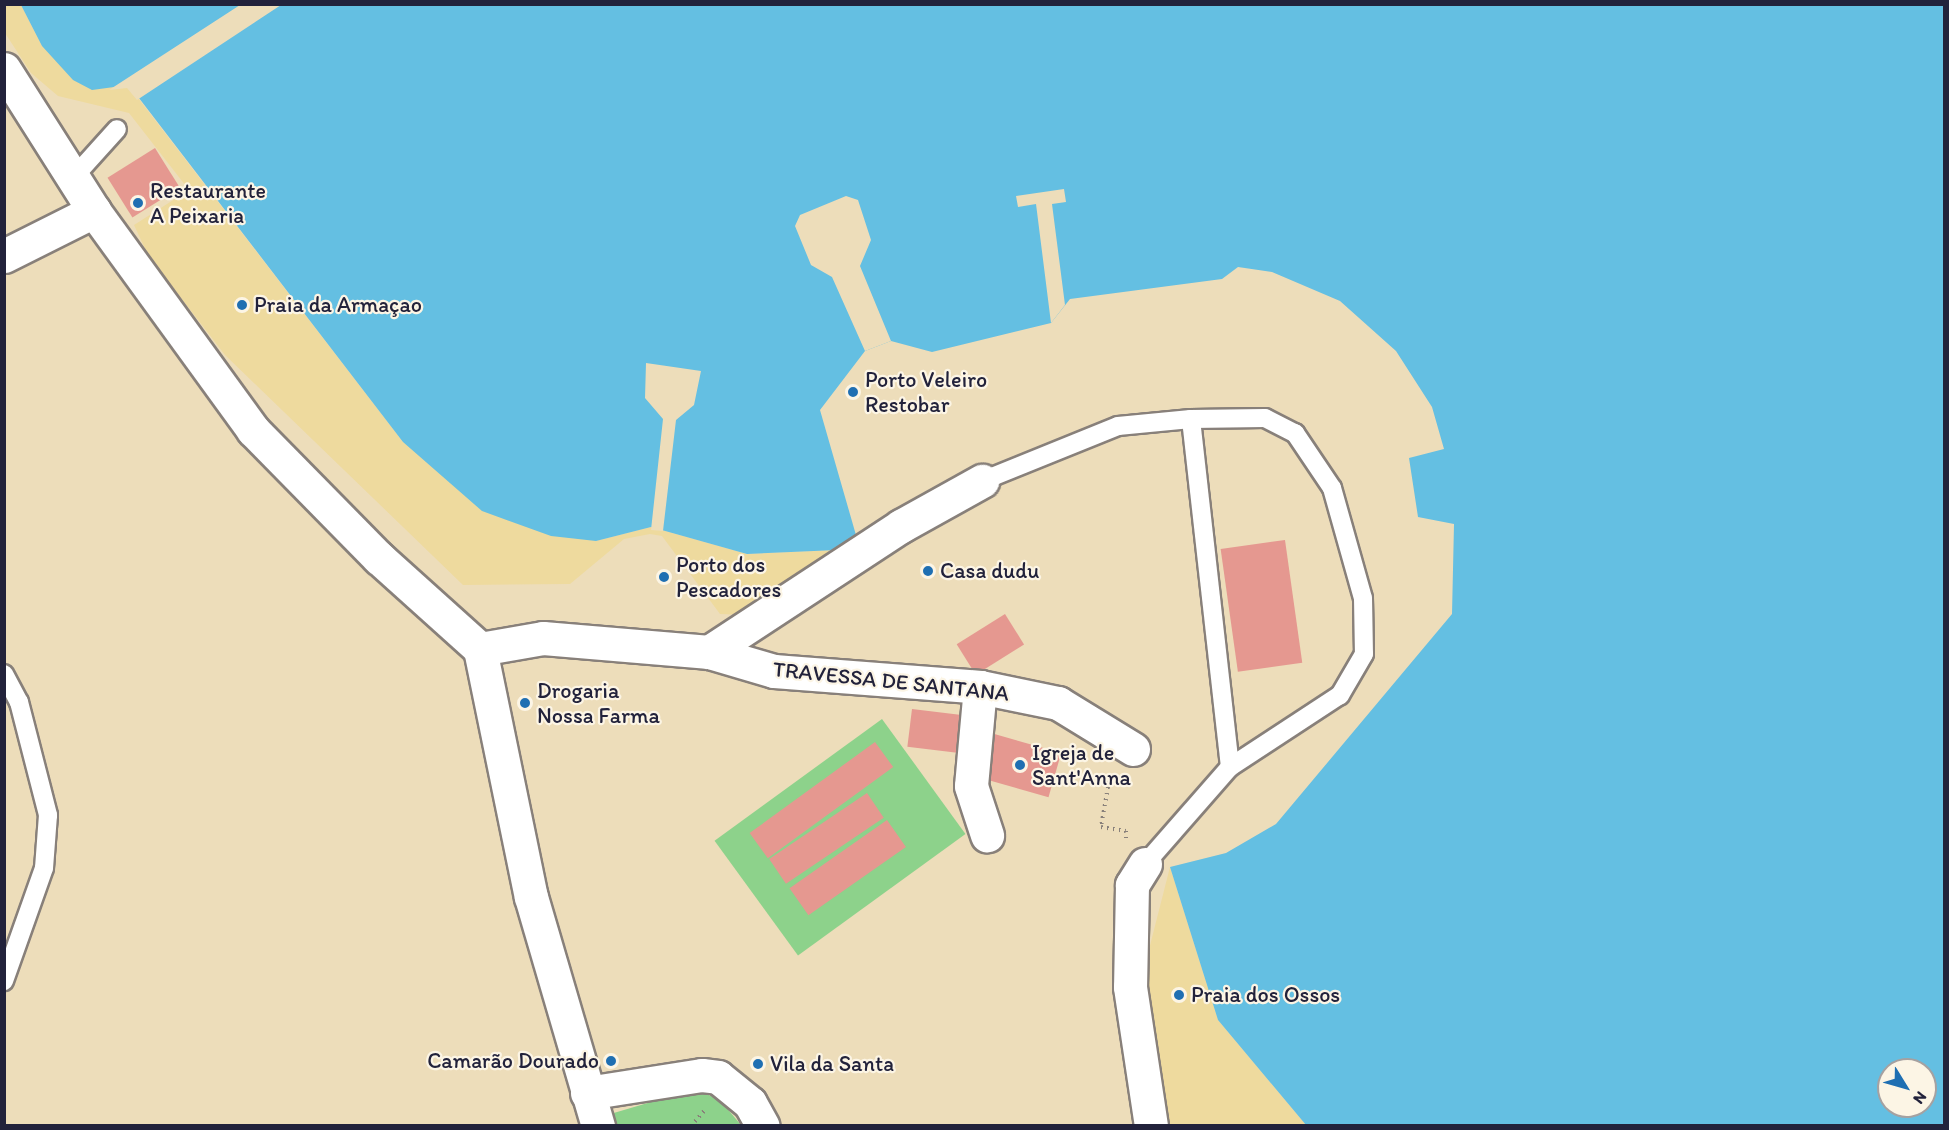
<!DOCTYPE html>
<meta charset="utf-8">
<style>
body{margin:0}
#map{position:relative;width:1949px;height:1130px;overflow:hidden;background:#edddba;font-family:Itim,sans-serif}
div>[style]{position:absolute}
.green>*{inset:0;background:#8dd28b;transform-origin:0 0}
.sand>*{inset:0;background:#eeda9e}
.water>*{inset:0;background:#64bfe2}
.pier>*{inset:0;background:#edddba}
.building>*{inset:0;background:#e59890;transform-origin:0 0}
.path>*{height:4px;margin-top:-2px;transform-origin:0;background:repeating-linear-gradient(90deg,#88807a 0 1.5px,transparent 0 6px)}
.roads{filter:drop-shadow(2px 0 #88807a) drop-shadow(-2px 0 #88807a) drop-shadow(0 2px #88807a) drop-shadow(0 -2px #88807a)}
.lane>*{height:18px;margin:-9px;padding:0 9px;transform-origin:9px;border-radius:9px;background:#fff}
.street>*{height:33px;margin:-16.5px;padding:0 16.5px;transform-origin:16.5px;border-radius:16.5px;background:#fff}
.secondary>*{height:33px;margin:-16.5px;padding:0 16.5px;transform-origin:16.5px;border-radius:16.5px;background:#fff}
.dots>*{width:16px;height:16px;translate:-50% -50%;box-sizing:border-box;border:3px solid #fcf5e5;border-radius:50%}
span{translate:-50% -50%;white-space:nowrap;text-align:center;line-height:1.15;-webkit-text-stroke:4.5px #fcf5e5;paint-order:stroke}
.poi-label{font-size:22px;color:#22223b}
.left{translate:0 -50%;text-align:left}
.right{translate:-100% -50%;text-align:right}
.street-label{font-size:22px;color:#22223b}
.frame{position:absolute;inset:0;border:6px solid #22223b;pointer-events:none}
.north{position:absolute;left:1877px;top:1058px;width:60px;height:60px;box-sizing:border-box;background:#fcf5e5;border:2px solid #a5a1a1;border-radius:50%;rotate:127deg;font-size:16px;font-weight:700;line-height:24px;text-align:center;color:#22223b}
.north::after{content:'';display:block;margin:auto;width:21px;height:27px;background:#1f6fb2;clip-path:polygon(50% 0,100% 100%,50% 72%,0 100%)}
</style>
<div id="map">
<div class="green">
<i style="left:882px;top:719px;width:142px;height:207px;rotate:54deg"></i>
<i style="clip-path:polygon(695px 1089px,720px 1100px,741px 1125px,610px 1125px,607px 1115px)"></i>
</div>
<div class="sand">
<i style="clip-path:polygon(4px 5px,21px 5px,42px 46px,128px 85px,403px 442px,596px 541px,651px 527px,747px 554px,860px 549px,747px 615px,720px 614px,662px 536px,650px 534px,624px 539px,570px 584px,463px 585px,225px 355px,148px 255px,134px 225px,189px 190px,129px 113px,58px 96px,31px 73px,5px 33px)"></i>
<i style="clip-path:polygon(1170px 867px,1218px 1020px,1306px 1125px,1167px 1125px,1144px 969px)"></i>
</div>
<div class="water">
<i style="clip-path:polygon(evenodd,21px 5px,1944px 5px,1944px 1125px,1306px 1125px,1218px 1020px,1170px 867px,1226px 853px,1276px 824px,1452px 614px,1454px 524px,1418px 517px,1409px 458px,1444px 449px,1432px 407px,1396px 351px,1340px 301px,1272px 272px,1238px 267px,1222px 279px,1070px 299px,1051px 323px,932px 352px,891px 341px,865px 351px,820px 410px,860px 549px,747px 554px,651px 527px,596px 541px,551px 536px,482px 511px,403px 442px,129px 85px,92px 90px,73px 80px,42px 46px,21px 5px,1889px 1070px,1925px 1070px,1925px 1106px,1889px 1106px,1889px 1070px)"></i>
</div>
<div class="pier">
<i style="clip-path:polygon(240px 5px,281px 5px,137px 100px,127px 88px,109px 90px)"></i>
<i style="clip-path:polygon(1064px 189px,1066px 202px,1052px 204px,1065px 305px,1051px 323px,1036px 204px,1018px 207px,1016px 196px)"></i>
<i style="clip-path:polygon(846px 196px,858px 200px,871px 240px,860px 266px,891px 341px,865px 351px,832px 277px,811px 265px,795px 226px,800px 215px)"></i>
<i style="clip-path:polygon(646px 363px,701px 371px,694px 405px,676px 420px,663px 531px,651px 530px,663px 419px,645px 398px)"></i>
</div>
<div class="building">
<i style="left:155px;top:148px;width:47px;height:56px;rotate:58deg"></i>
<i style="left:1285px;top:540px;width:124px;height:65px;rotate:82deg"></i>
<i style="left:1005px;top:614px;width:36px;height:57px;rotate:58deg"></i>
<i style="left:912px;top:709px;width:50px;height:38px;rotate:7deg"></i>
<i style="left:991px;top:733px;width:73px;height:46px;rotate:16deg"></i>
<i style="left:875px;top:742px;width:31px;height:155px;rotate:54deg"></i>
<i style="left:867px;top:793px;width:30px;height:118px;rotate:56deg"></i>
<i style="left:887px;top:820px;width:33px;height:119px;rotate:55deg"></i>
</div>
<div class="path">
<i style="left:1123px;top:783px;width:14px;rotate:-172deg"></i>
<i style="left:1109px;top:781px;width:47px;rotate:99.9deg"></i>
<i style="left:1101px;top:827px;width:25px;rotate:9deg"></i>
<i style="left:1126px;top:831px;width:7px;rotate:90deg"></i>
<i style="left:691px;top:1126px;width:21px;rotate:-49deg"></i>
</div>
<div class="roads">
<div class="lane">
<i style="left:72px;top:179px;width:67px;rotate:-48deg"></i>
<i style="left:982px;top:481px;width:147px;rotate:-22deg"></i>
<i style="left:1118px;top:426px;width:73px;rotate:-5.5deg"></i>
<i style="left:4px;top:674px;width:32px;rotate:62deg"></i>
<i style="left:19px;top:702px;width:117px;rotate:75.6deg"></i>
<i style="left:48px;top:815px;width:53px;rotate:94.3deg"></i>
<i style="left:44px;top:868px;width:120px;rotate:109.5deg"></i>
<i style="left:1145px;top:864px;width:129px;rotate:-48.8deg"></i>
<i style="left:1230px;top:767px;width:350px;rotate:-96.4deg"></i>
<i style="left:1191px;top:419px;width:74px;rotate:-0.8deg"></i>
<i style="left:1265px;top:418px;width:34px;rotate:27deg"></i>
<i style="left:1295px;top:433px;width:66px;rotate:56.1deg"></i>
<i style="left:1332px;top:488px;width:114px;rotate:74.3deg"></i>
<i style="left:1363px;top:598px;width:56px;rotate:89deg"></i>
<i style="left:1364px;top:654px;width:48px;rotate:120.3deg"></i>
<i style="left:1340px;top:695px;width:131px;rotate:146.8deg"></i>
</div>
<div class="street">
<i style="left:4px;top:256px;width:101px;rotate:-26.6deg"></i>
<i style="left:480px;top:649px;width:64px;rotate:-9.9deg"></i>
<i style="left:543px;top:638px;width:167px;rotate:4.8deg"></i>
<i style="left:709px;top:652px;width:68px;rotate:16.3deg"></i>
<i style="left:774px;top:671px;width:207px;rotate:4.4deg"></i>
<i style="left:980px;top:687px;width:80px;rotate:11.6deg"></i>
<i style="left:1058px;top:703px;width:88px;rotate:31.5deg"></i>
<i style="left:709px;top:652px;width:230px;rotate:-33.3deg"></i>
<i style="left:901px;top:526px;width:93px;rotate:-29.1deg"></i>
<i style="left:980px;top:687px;width:99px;rotate:95.2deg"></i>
<i style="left:971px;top:786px;width:52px;rotate:71.9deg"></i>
<i style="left:1145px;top:864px;width:25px;rotate:122deg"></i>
<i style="left:1132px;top:885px;width:102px;rotate:91.1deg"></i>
<i style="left:1130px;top:987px;width:141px;rotate:81.4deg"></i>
<i style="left:587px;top:1093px;width:116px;rotate:-8.9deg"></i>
<i style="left:702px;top:1075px;width:16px;rotate:7deg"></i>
<i style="left:718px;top:1077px;width:41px;rotate:39.1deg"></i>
<i style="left:750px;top:1103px;width:26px;rotate:61deg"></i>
</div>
<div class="secondary">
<i style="left:4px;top:69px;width:168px;rotate:57.6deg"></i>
<i style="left:94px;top:211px;width:271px;rotate:54deg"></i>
<i style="left:253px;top:430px;width:180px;rotate:45.5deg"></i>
<i style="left:379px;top:558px;width:136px;rotate:42deg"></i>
<i style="left:480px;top:649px;width:253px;rotate:78.4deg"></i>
<i style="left:531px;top:897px;width:239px;rotate:73.7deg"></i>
</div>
</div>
<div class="dots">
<i style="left:138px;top:203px;background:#1f6fb2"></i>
<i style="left:242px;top:305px;background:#1f6fb2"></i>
<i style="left:853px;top:392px;background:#1f6fb2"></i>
<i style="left:928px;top:571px;background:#1f6fb2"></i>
<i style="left:664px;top:577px;background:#1f6fb2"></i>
<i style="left:525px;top:703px;background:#1f6fb2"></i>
<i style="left:1020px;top:765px;background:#1f6fb2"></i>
<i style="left:1179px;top:995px;background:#1f6fb2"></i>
<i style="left:611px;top:1061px;background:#1f6fb2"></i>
<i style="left:758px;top:1064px;background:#1f6fb2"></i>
</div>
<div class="poi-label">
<span class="left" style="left:150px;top:203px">Restaurante<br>A Peixaria</span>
<span class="left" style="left:254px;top:305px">Praia da Armaçao</span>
<span class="left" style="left:865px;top:392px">Porto Veleiro<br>Restobar</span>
<span class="left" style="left:676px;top:577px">Porto dos<br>Pescadores</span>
<span class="left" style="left:940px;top:571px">Casa dudu</span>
<span class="left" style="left:537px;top:703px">Drogaria<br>Nossa Farma</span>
<span class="left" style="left:1032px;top:765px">Igreja de<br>Sant'Anna</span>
<span class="left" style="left:1191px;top:995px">Praia dos Ossos</span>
<span class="right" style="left:599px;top:1061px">Camarão Dourado</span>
<span class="left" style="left:770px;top:1064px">Vila da Santa</span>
</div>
<div class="street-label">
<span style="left:891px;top:681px;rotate:6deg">TRAVESSA DE SANTANA</span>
</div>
<div class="frame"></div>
<div class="north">N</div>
</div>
